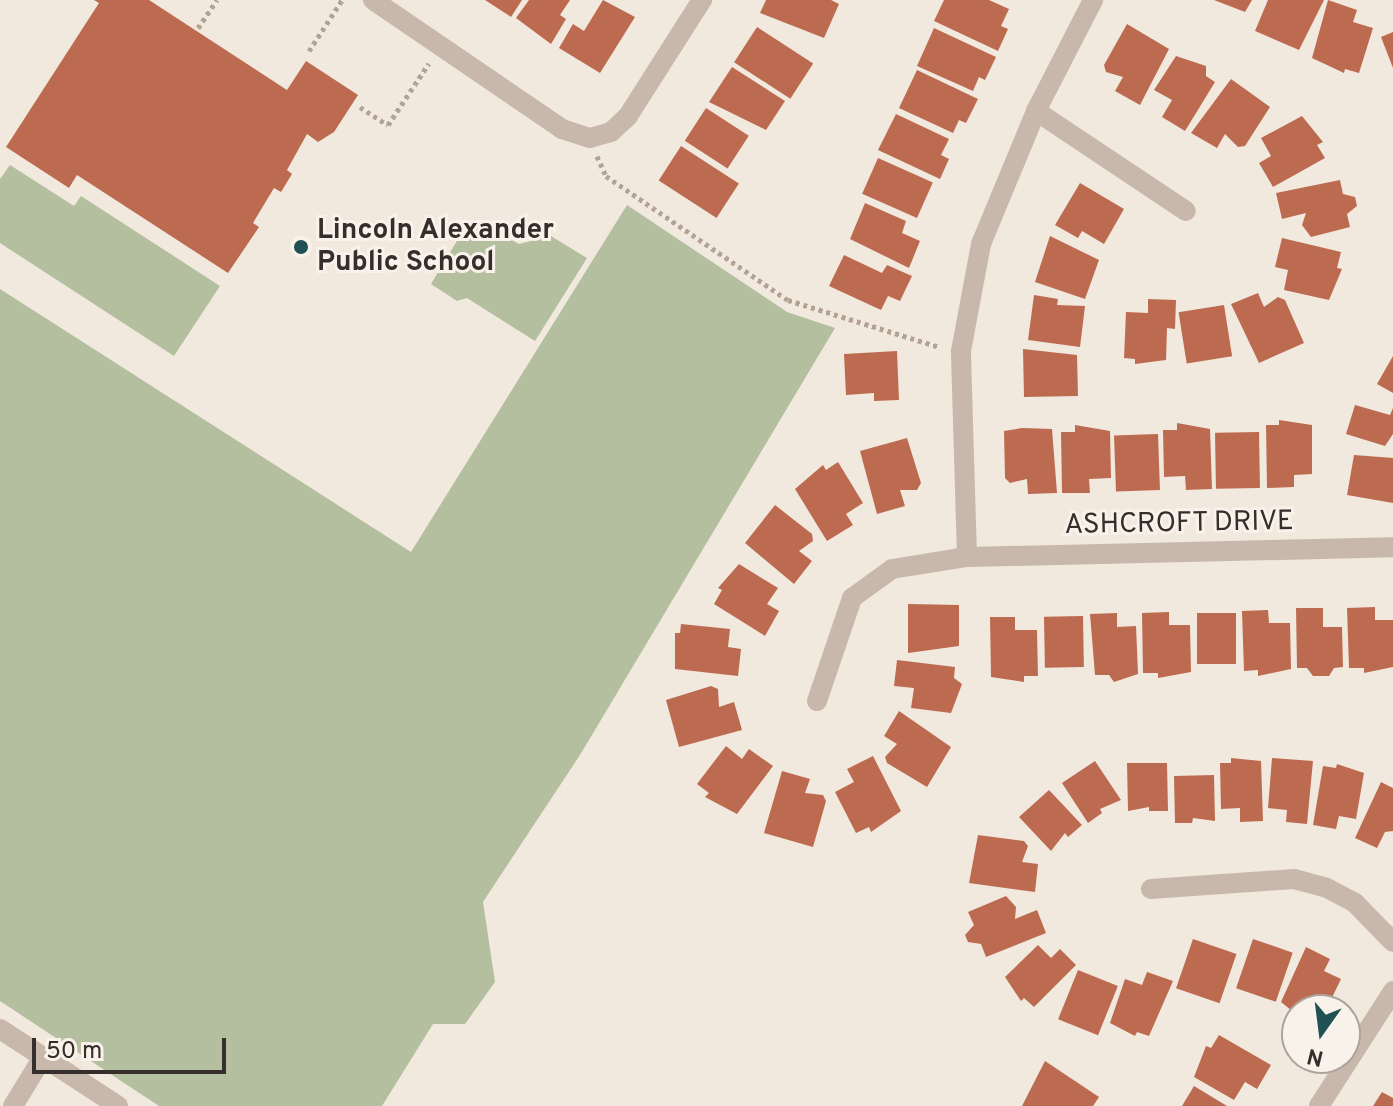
<!DOCTYPE html>
<style>
body{margin:0}
#map{position:relative;width:1393px;height:1106px;overflow:hidden;background:#f1e8de;font-family:Overpass,sans-serif}
div>[style]{position:absolute}
.green>*{inset:0;background:#b4bf9f}
.building>*{inset:0;background:#bd6b50;transform-origin:0 0}
.path>*{height:5px;margin-top:-2.5px;transform-origin:0;background:repeating-linear-gradient(90deg,#b4a395 0 4px,transparent 0 8px)}
.street>*{height:20px;margin:-10px;padding:0 10px;transform-origin:10px;border-radius:10px;background:#c8b8ab}
.dots>*{width:22px;height:22px;translate:-50% -50%;box-sizing:border-box;border:4px solid #f9f2ea;border-radius:50%}
span{translate:-50% -50%;white-space:nowrap;text-align:center;line-height:1.15;-webkit-text-stroke:6px #f9f2ea;paint-order:stroke}
.poi-label{font-size:28px;color:#362e2a;font-weight:700}
.left{translate:0 -50%;text-align:left}
.street-label{font-size:28px;color:#362e2a}
.north{position:absolute;left:1281px;top:994px;width:80px;height:80px;box-sizing:border-box;background:#f9f2ea;border:2px solid #aba49d;border-radius:50%;rotate:194deg;font-size:22px;font-weight:700;line-height:32px;text-align:center;color:#362e2a}
.north::after{content:'';display:block;margin:auto;width:28px;height:36px;background:#225155;clip-path:polygon(50% 0,100% 100%,50% 72%,0 100%)}
.scale{position:absolute;left:32px;top:1038px;width:194px;height:36px;box-sizing:border-box;border:4px solid #362e2a;border-top:0;padding-left:10px;font-size:24px;line-height:28px;white-space:nowrap;color:#362e2a;-webkit-text-stroke:6px #f9f2ea;paint-order:stroke}
</style>
<div id="map">
<div class="green">
<i style="clip-path:polygon(10px 165px,74px 206px,81px 196px,220px 286px,174px 356px,0 243px,0 179px)"></i>
<i style="clip-path:polygon(627px 205px,787px 312px,835px 328px,580px 755px,483px 902px,495px 982px,465px 1024px,433px 1024px,382px 1106px,159px 1106px,0 1001px,0 289px,411px 552px)"></i>
<i style="clip-path:polygon(466px 226px,495px 231px,519px 244px,531px 241px,541px 230px,587px 258px,535px 341px,467px 298px,457px 301px,431px 284px)"></i>
</div>
<div class="building">
<i style="clip-path:polygon(94px 0,149px 0,287px 90px,306px 61px,358px 95px,334px 132px,318px 142px,307px 134px,287px 170px,292px 174px,281px 192px,274px 188px,253px 223px,259px 227px,228px 273px,77px 175px,69px 188px,6px 147px,99px 3px)"></i>
<i style="clip-path:polygon(485px 0,522px 0,511px 17px)"></i>
<i style="clip-path:polygon(529px 0,570px 0,560px 15px,566px 19px,551px 44px,516px 18px)"></i>
<i style="clip-path:polygon(603px 0,635px 17px,600px 73px,559px 48px,573px 24px,584px 31px)"></i>
<i style="clip-path:polygon(766px 0,831px 0,839px 4px,824px 38px,760px 13px)"></i>
<i style="clip-path:polygon(944px 0,989px 0,1009px 9px,1001px 26px,1008px 29px,998px 51px,934px 21px)"></i>
<i style="clip-path:polygon(1214px 0,1252px 0,1245px 12px)"></i>
<i style="clip-path:polygon(1268px 0,1324px 0,1299px 50px,1255px 31px)"></i>
<i style="clip-path:polygon(1328px 0,1357px 10px,1353px 22px,1373px 28px,1359px 73px,1345px 69px,1344px 73px,1312px 58px)"></i>
<i style="clip-path:polygon(1127px 24px,1169px 49px,1140px 105px,1115px 91px,1123px 77px,1106px 72px,1104px 65px)"></i>
<i style="left:757px;top:27px;width:67px;height:42px;rotate:33deg"></i>
<i style="clip-path:polygon(934px 28px,996px 57px,985px 80px,979px 77px,973px 91px,917px 66px)"></i>
<i style="clip-path:polygon(1393px 32px,1393px 68px,1381px 37px)"></i>
<i style="clip-path:polygon(1176px 56px,1206px 66px,1206px 76px,1215px 82px,1185px 131px,1162px 117px,1172px 100px,1154px 90px)"></i>
<i style="clip-path:polygon(732px 67px,785px 101px,766px 130px,709px 102px)"></i>
<i style="clip-path:polygon(917px 70px,978px 99px,966px 123px,959px 120px,953px 133px,899px 108px)"></i>
<i style="clip-path:polygon(1231px 79px,1270px 107px,1245px 146px,1238px 147px,1225px 134px,1217px 148px,1191px 133px)"></i>
<i style="left:706px;top:108px;width:51px;height:39px;rotate:33deg"></i>
<i style="clip-path:polygon(896px 114px,949px 139px,941px 155px,949px 159px,940px 179px,878px 150px)"></i>
<i style="clip-path:polygon(1302px 116px,1323px 142px,1317px 145px,1325px 158px,1273px 187px,1259px 163px,1271px 156px,1261px 138px)"></i>
<i style="left:681px;top:146px;width:69px;height:41px;rotate:33deg"></i>
<i style="left:878px;top:158px;width:60px;height:39px;rotate:24deg"></i>
<i style="clip-path:polygon(1340px 180px,1343px 194px,1355px 197px,1357px 206px,1347px 214px,1350px 227px,1311px 237px,1302px 225px,1306px 213px,1282px 219px,1276px 193px)"></i>
<i style="clip-path:polygon(1080px 183px,1124px 209px,1104px 244px,1082px 231px,1078px 238px,1055px 225px)"></i>
<i style="clip-path:polygon(865px 203px,906px 221px,902px 233px,920px 241px,909px 268px,850px 239px)"></i>
<i style="clip-path:polygon(1050px 236px,1099px 260px,1085px 299px,1035px 282px)"></i>
<i style="clip-path:polygon(1282px 238px,1341px 252px,1337px 268px,1342px 269px,1329px 300px,1284px 290px,1288px 270px,1275px 267px)"></i>
<i style="clip-path:polygon(844px 255px,882px 273px,887px 265px,912px 276px,900px 301px,888px 296px,881px 310px,829px 286px)"></i>
<i style="clip-path:polygon(1258px 293px,1264px 307px,1278px 297px,1285px 300px,1304px 343px,1259px 363px,1231px 304px)"></i>
<i style="clip-path:polygon(1034px 295px,1058px 299px,1057px 305px,1085px 306px,1080px 347px,1028px 340px)"></i>
<i style="clip-path:polygon(1148px 299px,1176px 300px,1175px 329px,1167px 328px,1166px 360px,1135px 364px,1135px 359px,1124px 358px,1126px 312px,1148px 313px)"></i>
<i style="left:1224px;top:305px;width:52px;height:46px;rotate:81deg"></i>
<i style="clip-path:polygon(1023px 349px,1077px 355px,1078px 396px,1024px 397px)"></i>
<i style="clip-path:polygon(897px 351px,899px 400px,874px 401px,874px 393px,846px 395px,844px 354px)"></i>
<i style="clip-path:polygon(1393px 356px,1393px 393px,1377px 384px)"></i>
<i style="clip-path:polygon(1355px 405px,1390px 415px,1393px 408px,1393px 434px,1385px 446px,1346px 434px)"></i>
<i style="clip-path:polygon(1279px 420px,1312px 425px,1312px 474px,1294px 475px,1294px 487px,1267px 488px,1266px 425px,1279px 425px)"></i>
<i style="clip-path:polygon(1177px 423px,1210px 429px,1212px 489px,1186px 490px,1185px 476px,1164px 477px,1163px 430px,1177px 430px)"></i>
<i style="clip-path:polygon(1075px 425px,1110px 431px,1111px 478px,1089px 479px,1090px 493px,1062px 493px,1061px 432px,1075px 432px)"></i>
<i style="clip-path:polygon(1022px 428px,1052px 429px,1057px 493px,1028px 494px,1027px 479px,1010px 483px,1005px 478px,1004px 431px)"></i>
<i style="left:1259px;top:432px;width:56px;height:44px;rotate:89deg"></i>
<i style="left:1158px;top:434px;width:56px;height:44px;rotate:88deg"></i>
<i style="clip-path:polygon(907px 438px,921px 483px,917px 490px,900px 490px,905px 506px,877px 514px,860px 451px)"></i>
<i style="clip-path:polygon(1354px 455px,1393px 458px,1393px 503px,1347px 495px)"></i>
<i style="clip-path:polygon(838px 462px,863px 503px,846px 514px,853px 525px,827px 541px,795px 489px,823px 465px,826px 470px)"></i>
<i style="clip-path:polygon(775px 505px,812px 534px,813px 541px,799px 551px,812px 561px,794px 584px,745px 543px)"></i>
<i style="clip-path:polygon(739px 564px,778px 588px,767px 604px,779px 611px,765px 636px,714px 604px,722px 590px,718px 588px)"></i>
<i style="clip-path:polygon(908px 604px,959px 605px,959px 646px,908px 653px)"></i>
<i style="clip-path:polygon(1375px 607px,1375px 620px,1393px 620px,1393px 667px,1364px 673px,1364px 668px,1349px 668px,1347px 608px)"></i>
<i style="clip-path:polygon(1296px 608px,1323px 608px,1323px 627px,1342px 627px,1343px 667px,1334px 668px,1329px 676px,1313px 676px,1307px 668px,1297px 668px)"></i>
<i style="clip-path:polygon(1268px 610px,1269px 623px,1290px 623px,1291px 669px,1258px 676px,1258px 670px,1244px 671px,1242px 611px)"></i>
<i style="clip-path:polygon(1169px 612px,1169px 625px,1190px 625px,1191px 672px,1158px 678px,1158px 673px,1143px 673px,1142px 613px)"></i>
<i style="clip-path:polygon(1117px 613px,1117px 627px,1136px 626px,1138px 674px,1114px 682px,1109px 675px,1095px 675px,1090px 614px)"></i>
<i style="left:1197px;top:613px;width:39px;height:51px"></i>
<i style="left:1083px;top:616px;width:51px;height:39px;rotate:89deg"></i>
<i style="clip-path:polygon(990px 617px,1015px 617px,1015px 630px,1037px 630px,1038px 676px,1024px 676px,1024px 682px,991px 677px)"></i>
<i style="clip-path:polygon(681px 624px,730px 629px,728px 647px,741px 649px,738px 676px,675px 669px,675px 633px,680px 633px)"></i>
<i style="clip-path:polygon(897px 660px,955px 667px,954px 678px,962px 684px,951px 713px,911px 708px,914px 688px,894px 686px)"></i>
<i style="clip-path:polygon(711px 686px,718px 689px,719px 707px,734px 702px,742px 730px,679px 747px,666px 700px)"></i>
<i style="clip-path:polygon(899px 711px,951px 747px,927px 787px,887px 763px,885px 757px,897px 744px,884px 736px)"></i>
<i style="clip-path:polygon(726px 746px,742px 759px,749px 749px,773px 766px,737px 814px,705px 797px,709px 793px,697px 784px)"></i>
<i style="clip-path:polygon(873px 756px,901px 811px,871px 832px,869px 827px,856px 833px,835px 792px,854px 782px,847px 769px)"></i>
<i style="clip-path:polygon(1231px 758px,1261px 761px,1263px 821px,1240px 822px,1240px 808px,1221px 809px,1220px 763px,1231px 763px)"></i>
<i style="clip-path:polygon(1272px 758px,1313px 761px,1307px 824px,1286px 822px,1287px 810px,1268px 808px)"></i>
<i style="clip-path:polygon(1095px 761px,1121px 800px,1100px 809px,1102px 813px,1088px 823px,1062px 783px)"></i>
<i style="clip-path:polygon(1127px 763px,1167px 763px,1168px 811px,1149px 811px,1149px 807px,1128px 811px)"></i>
<i style="clip-path:polygon(1337px 764px,1364px 773px,1356px 819px,1339px 816px,1336px 829px,1313px 825px,1323px 766px,1336px 768px)"></i>
<i style="clip-path:polygon(782px 771px,810px 779px,805px 793px,823px 795px,826px 801px,813px 847px,764px 833px)"></i>
<i style="clip-path:polygon(1214px 775px,1215px 821px,1193px 818px,1192px 823px,1175px 823px,1174px 776px)"></i>
<i style="clip-path:polygon(1381px 782px,1393px 788px,1393px 831px,1385px 832px,1377px 848px,1355px 838px)"></i>
<i style="clip-path:polygon(1049px 790px,1082px 825px,1068px 837px,1065px 833px,1051px 851px,1019px 817px)"></i>
<i style="clip-path:polygon(978px 835px,1024px 841px,1028px 846px,1022px 862px,1038px 864px,1035px 892px,969px 883px)"></i>
<i style="clip-path:polygon(1006px 896px,1016px 907px,1015px 919px,1037px 910px,1046px 933px,986px 957px,981px 944px,968px 942px,965px 935px,974px 925px,968px 912px)"></i>
<i style="left:1193px;top:939px;width:46px;height:52px;rotate:19deg"></i>
<i style="left:1253px;top:939px;width:42px;height:52px;rotate:19deg"></i>
<i style="clip-path:polygon(1038px 945px,1051px 958px,1060px 949px,1076px 965px,1034px 1007px,1024px 998px,1021px 1001px,1005px 977px)"></i>
<i style="clip-path:polygon(1306px 947px,1330px 959px,1324px 971px,1341px 979px,1326px 1010px,1297px 1010px,1297px 1015px,1281px 1002px)"></i>
<i style="left:1078px;top:970px;width:43px;height:53px;rotate:22deg"></i>
<i style="clip-path:polygon(1147px 972px,1173px 981px,1149px 1036px,1137px 1032px,1135px 1036px,1110px 1023px,1125px 979px,1142px 985px)"></i>
<i style="clip-path:polygon(1219px 1035px,1271px 1065px,1257px 1089px,1245px 1082px,1234px 1100px,1194px 1077px,1206px 1046px,1211px 1048px)"></i>
<i style="clip-path:polygon(1045px 1061px,1099px 1097px,1093px 1106px,1022px 1106px)"></i>
<i style="clip-path:polygon(1194px 1086px,1227px 1106px,1182px 1106px)"></i>
<i style="clip-path:polygon(1382px 1092px,1393px 1098px,1393px 1106px,1373px 1106px)"></i>
</div>
<div class="path">
<i style="left:198px;top:28px;width:34px;rotate:-56deg"></i>
<i style="left:309px;top:51px;width:61px;rotate:-57.1deg"></i>
<i style="left:360px;top:107px;width:33px;rotate:33deg"></i>
<i style="left:388px;top:125px;width:74px;rotate:-56.5deg"></i>
<i style="left:597px;top:156px;width:22px;rotate:66deg"></i>
<i style="left:606px;top:176px;width:220px;rotate:34.3deg"></i>
<i style="left:788px;top:300px;width:159px;rotate:17.2deg"></i>
</div>
<div class="street">
<i style="left:373px;top:0;width:229px;rotate:34.3deg"></i>
<i style="left:562px;top:129px;width:29px;rotate:18deg"></i>
<i style="left:590px;top:138px;width:22px;rotate:-16deg"></i>
<i style="left:611px;top:132px;width:23px;rotate:-43deg"></i>
<i style="left:628px;top:116px;width:138px;rotate:-57.5deg"></i>
<i style="left:1036px;top:111px;width:180px;rotate:33.7deg"></i>
<i style="left:967px;top:557px;width:206px;rotate:-91.7deg"></i>
<i style="left:961px;top:351px;width:109px;rotate:-79.4deg"></i>
<i style="left:981px;top:244px;width:144px;rotate:-67.5deg"></i>
<i style="left:1036px;top:111px;width:125px;rotate:-62.8deg"></i>
<i style="left:817px;top:701px;width:109px;rotate:-71.2deg"></i>
<i style="left:852px;top:598px;width:49px;rotate:-35.9deg"></i>
<i style="left:892px;top:569px;width:76px;rotate:-9.1deg"></i>
<i style="left:967px;top:557px;width:426px;rotate:-1.3deg"></i>
<i style="left:1151px;top:889px;width:143px;rotate:-4deg"></i>
<i style="left:1294px;top:879px;width:34px;rotate:15deg"></i>
<i style="left:1327px;top:888px;width:32px;rotate:28deg"></i>
<i style="left:1355px;top:903px;width:54px;rotate:45.7deg"></i>
<i style="left:0;top:1029px;width:141px;rotate:33.1deg"></i>
<i style="left:13px;top:1106px;width:57px;rotate:-58.5deg"></i>
<i style="left:1319px;top:1106px;width:137px;rotate:-57.2deg"></i>
</div>
<div class="dots">
<i style="left:301px;top:247px;background:#225155"></i>
</div>
<div class="poi-label">
<span class="left" style="left:317px;top:247px">Lincoln Alexander<br>Public School</span>
</div>
<div class="street-label">
<span style="left:1179px;top:524px;rotate:-1deg">ASHCROFT DRIVE</span>
</div>
<div class="north">N</div>
<div class="scale">50 m</div>
</div>
